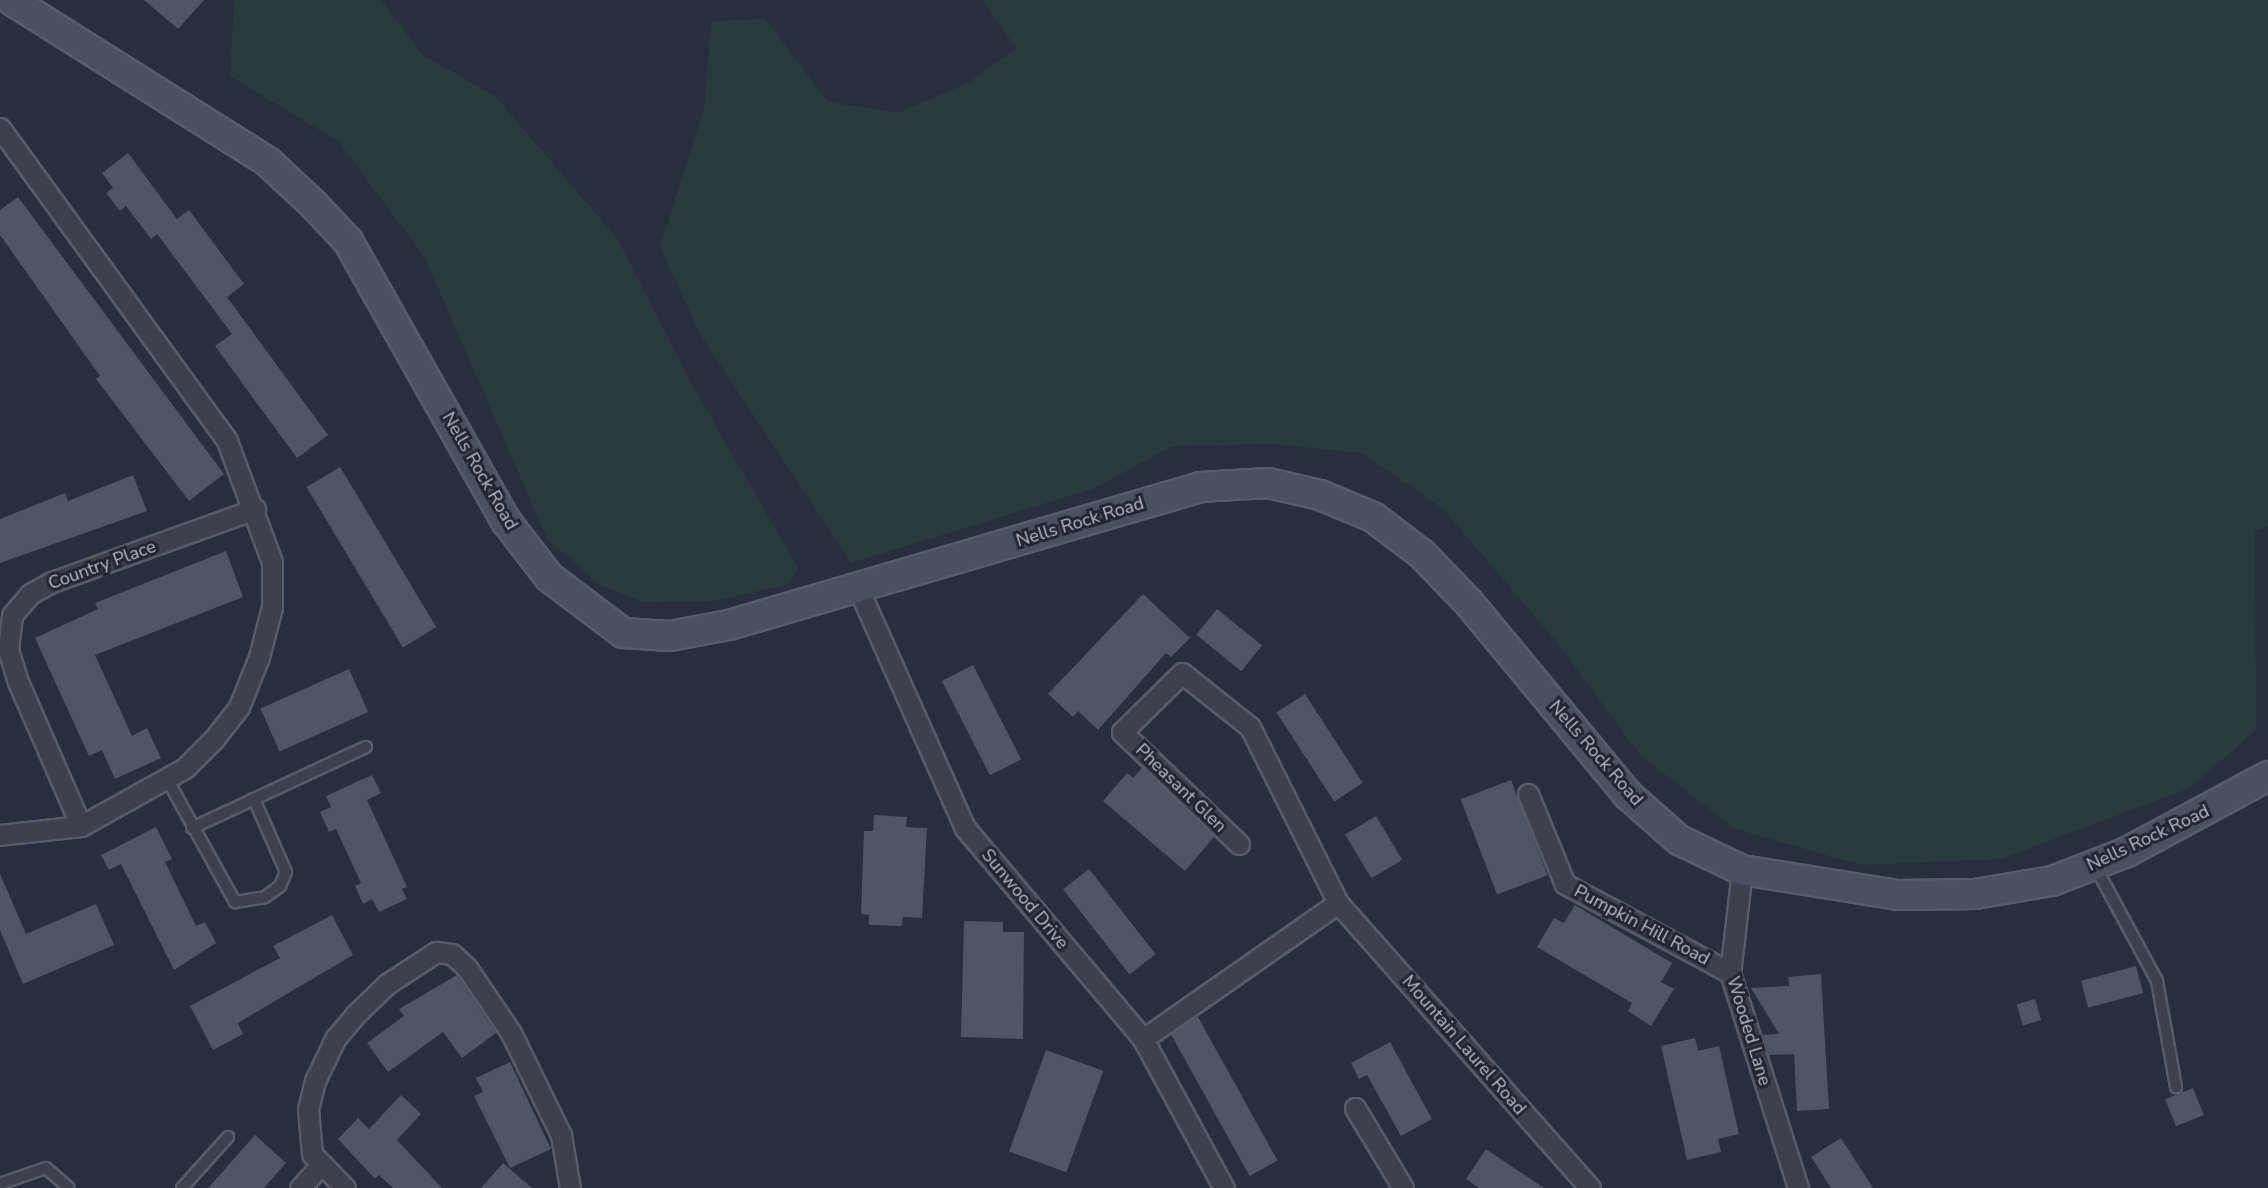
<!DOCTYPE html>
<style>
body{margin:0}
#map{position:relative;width:2268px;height:1188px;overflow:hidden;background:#272e3d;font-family:"Nunito Sans",sans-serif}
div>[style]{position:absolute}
.green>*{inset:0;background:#293a3e}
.building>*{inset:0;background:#4e5565;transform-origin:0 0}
.roads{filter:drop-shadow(2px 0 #565c68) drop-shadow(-2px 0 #565c68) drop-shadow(0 2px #565c68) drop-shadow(0 -2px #565c68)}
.service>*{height:10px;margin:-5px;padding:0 5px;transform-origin:5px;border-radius:5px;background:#3b414d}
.minor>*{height:19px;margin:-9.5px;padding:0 9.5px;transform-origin:9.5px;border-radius:9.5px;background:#3b414d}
.secondary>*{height:28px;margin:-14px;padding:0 14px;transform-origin:14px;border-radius:14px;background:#495060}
span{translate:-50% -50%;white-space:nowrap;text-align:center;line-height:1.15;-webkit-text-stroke:6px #202632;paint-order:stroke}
.street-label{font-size:18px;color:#b7bcc8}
</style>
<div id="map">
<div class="green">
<i style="clip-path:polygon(234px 0,381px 0,423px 55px,495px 96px,617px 238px,694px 388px,798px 568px,789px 584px,714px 601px,642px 602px,598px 584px,547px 538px,425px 258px,338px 141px,230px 76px)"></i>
<i style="clip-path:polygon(982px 0,2268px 0,2268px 527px,2255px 531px,2256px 730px,2190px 788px,2001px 859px,1861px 865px,1735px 829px,1640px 755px,1559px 645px,1442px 508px,1361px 453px,1273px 444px,1172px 446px,1095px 488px,851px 563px,700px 334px,660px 247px,704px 109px,711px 21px,765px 19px,828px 102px,898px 113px,968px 83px,1016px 48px)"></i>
</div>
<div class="building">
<i style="clip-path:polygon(144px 0,204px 0,178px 29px)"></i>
<i style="clip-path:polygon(128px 153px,177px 219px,189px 210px,244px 284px,227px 297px,328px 435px,297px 458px,215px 346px,232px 334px,157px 234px,151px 239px,126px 206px,120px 211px,106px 193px,113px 188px,102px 173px)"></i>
<i style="clip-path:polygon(18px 197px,224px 474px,189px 501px,96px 379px,100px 376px,0 235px,0 210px)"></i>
<i style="left:340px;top:467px;width:187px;height:39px;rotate:59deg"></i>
<i style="clip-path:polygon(133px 475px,147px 511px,0 563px,0 519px,65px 493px,68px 501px)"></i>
<i style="clip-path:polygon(226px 551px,243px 597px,95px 655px,132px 736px,147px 728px,161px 758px,115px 779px,102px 750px,89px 756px,35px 638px,98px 609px,95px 603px)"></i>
<i style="clip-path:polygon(1143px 594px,1190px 638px,1171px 657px,1166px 653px,1098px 730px,1078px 711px,1073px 717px,1048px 694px)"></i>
<i style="left:1217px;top:609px;width:58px;height:33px;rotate:39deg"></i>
<i style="left:973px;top:665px;width:106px;height:35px;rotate:63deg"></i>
<i style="left:349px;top:669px;width:47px;height:97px;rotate:66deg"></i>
<i style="left:1305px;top:694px;width:106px;height:34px;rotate:57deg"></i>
<i style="clip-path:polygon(1142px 768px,1214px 837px,1185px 871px,1103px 801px,1127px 773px,1133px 778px)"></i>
<i style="clip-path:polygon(372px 775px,381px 793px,367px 800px,407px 887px,402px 889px,407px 899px,379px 912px,372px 899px,363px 904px,355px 886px,361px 883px,336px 829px,329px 832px,320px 812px,331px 807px,326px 796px)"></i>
<i style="left:1511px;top:780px;width:102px;height:54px;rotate:69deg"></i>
<i style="clip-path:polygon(874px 815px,907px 817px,906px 827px,927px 828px,922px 918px,903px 917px,902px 926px,869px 925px,869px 915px,861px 914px,864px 831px,873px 831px)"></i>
<i style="left:1376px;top:816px;width:51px;height:36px;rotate:59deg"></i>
<i style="clip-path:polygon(156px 827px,172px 859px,165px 862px,196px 926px,205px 922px,216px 943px,174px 970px,121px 864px,109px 870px,101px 855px)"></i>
<i style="left:1089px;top:869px;width:108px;height:33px;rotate:52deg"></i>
<i style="clip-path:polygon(0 874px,26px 934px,96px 904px,114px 945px,23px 984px,0 930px)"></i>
<i style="clip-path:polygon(1575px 905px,1672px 963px,1661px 982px,1674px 989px,1651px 1026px,1628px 1011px,1632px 1003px,1537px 947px,1554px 918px,1564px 923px)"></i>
<i style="clip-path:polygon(332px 915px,353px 955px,238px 1023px,243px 1034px,213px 1050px,190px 1006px,280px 958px,273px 946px)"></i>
<i style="clip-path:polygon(964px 921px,1003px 922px,1003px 932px,1024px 932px,1023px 1039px,961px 1037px)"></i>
<i style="left:2136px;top:966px;width:28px;height:57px;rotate:75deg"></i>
<i style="clip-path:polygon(1821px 974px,1829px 1109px,1797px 1111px,1794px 1054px,1769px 1055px,1762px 1035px,1779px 1034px,1751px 988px,1789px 986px,1788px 977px)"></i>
<i style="clip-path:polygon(457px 975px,496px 1033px,462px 1058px,443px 1032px,388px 1072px,367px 1043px,404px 1016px,399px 1009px)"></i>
<i style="left:2035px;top:999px;width:22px;height:19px;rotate:74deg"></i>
<i style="left:1198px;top:1017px;width:164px;height:32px;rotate:61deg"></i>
<i style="clip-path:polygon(1695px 1038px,1698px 1051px,1719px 1046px,1739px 1134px,1718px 1139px,1721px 1152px,1687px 1160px,1661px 1046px)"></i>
<i style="clip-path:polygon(1390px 1042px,1432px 1119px,1401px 1136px,1367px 1075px,1359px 1079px,1351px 1063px)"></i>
<i style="left:1046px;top:1050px;width:61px;height:108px;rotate:20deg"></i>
<i style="clip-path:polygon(510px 1062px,551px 1149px,510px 1168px,474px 1096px,483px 1092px,476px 1078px)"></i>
<i style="left:2193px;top:1088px;width:29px;height:30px;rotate:68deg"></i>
<i style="clip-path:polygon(401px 1095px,421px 1114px,397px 1140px,442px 1188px,393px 1188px,379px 1175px,375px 1179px,338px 1139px,358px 1118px,369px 1129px)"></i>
<i style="clip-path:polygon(255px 1135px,286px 1163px,264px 1188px,208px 1188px)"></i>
<i style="clip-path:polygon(1841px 1138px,1873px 1188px,1831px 1188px,1811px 1157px)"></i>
<i style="clip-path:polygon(1486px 1149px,1544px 1188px,1479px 1188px,1466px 1179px)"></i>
<i style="clip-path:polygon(503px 1163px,532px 1188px,481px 1188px)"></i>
</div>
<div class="roads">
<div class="service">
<i style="left:167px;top:779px;width:141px;rotate:61.1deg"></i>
<i style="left:235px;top:902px;width:30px;rotate:-9deg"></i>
<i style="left:265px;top:897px;width:19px;rotate:-36deg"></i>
<i style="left:280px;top:886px;width:15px;rotate:-67deg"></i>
<i style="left:286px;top:872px;width:80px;rotate:-113.7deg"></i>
<i style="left:192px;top:828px;width:192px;rotate:-25deg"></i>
<i style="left:2096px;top:868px;width:128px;rotate:61.6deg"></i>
<i style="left:2157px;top:981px;width:108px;rotate:79.8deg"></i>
<i style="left:0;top:1184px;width:49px;rotate:-19.2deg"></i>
<i style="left:46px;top:1168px;width:30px;rotate:41deg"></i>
<i style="left:182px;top:1188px;width:69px;rotate:-48deg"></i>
</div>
<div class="minor">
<i style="left:0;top:128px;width:387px;rotate:54deg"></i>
<i style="left:227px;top:441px;width:129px;rotate:69.6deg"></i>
<i style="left:272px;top:562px;width:45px;rotate:90deg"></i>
<i style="left:272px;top:607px;width:52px;rotate:104.6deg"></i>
<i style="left:259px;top:657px;width:54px;rotate:111.8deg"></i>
<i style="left:239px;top:707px;width:42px;rotate:128.2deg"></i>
<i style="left:213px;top:740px;width:40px;rotate:135deg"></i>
<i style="left:185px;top:768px;width:119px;rotate:150.9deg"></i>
<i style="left:81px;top:826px;width:81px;rotate:173.7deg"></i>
<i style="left:859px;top:590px;width:261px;rotate:66deg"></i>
<i style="left:965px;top:828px;width:276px;rotate:49.8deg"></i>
<i style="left:1143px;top:1039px;width:170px;rotate:61.5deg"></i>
<i style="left:1528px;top:794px;width:97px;rotate:67.7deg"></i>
<i style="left:1565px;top:884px;width:187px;rotate:28.3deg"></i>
<i style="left:81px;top:826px;width:157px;rotate:-113.6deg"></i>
<i style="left:18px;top:682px;width:34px;rotate:-107deg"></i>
<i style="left:8px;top:649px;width:34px;rotate:-83deg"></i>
<i style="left:12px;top:615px;width:28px;rotate:-49deg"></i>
<i style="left:30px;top:594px;width:25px;rotate:-29deg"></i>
<i style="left:52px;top:582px;width:216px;rotate:-19.8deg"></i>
<i style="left:1239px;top:844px;width:162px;rotate:-136.3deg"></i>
<i style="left:1122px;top:732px;width:84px;rotate:-44.5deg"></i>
<i style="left:1182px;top:673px;width:87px;rotate:38.5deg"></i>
<i style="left:1250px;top:727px;width:197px;rotate:63.4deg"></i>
<i style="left:1338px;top:903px;width:380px;rotate:48.5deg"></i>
<i style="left:1742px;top:870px;width:104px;rotate:96.6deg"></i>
<i style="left:1730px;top:973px;width:225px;rotate:72.4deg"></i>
<i style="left:1143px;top:1039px;width:238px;rotate:-34.9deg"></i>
<i style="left:1355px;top:1108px;width:93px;rotate:59deg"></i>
<i style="left:300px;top:1188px;width:28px;rotate:-48deg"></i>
<i style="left:345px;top:1188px;width:47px;rotate:-134.1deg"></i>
<i style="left:312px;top:1154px;width:45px;rotate:-95.1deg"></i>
<i style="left:308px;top:1109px;width:29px;rotate:-76deg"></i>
<i style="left:315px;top:1081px;width:47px;rotate:-64.5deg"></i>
<i style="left:335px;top:1039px;width:31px;rotate:-50deg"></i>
<i style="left:355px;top:1015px;width:45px;rotate:-44.1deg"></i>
<i style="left:387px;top:984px;width:59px;rotate:-33.1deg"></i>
<i style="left:436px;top:952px;width:16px;rotate:7deg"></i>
<i style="left:452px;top:954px;width:21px;rotate:43deg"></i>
<i style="left:467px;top:968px;width:78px;rotate:55.9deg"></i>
<i style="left:511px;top:1033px;width:114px;rotate:63.9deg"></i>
<i style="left:561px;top:1135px;width:54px;rotate:80.4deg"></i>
</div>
<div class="secondary">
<i style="left:11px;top:0;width:304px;rotate:32.2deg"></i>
<i style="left:268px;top:162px;width:62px;rotate:43deg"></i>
<i style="left:313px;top:204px;width:51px;rotate:46.6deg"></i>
<i style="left:348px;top:241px;width:322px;rotate:60.6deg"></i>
<i style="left:506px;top:521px;width:71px;rotate:52.5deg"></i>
<i style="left:549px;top:577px;width:93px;rotate:37.1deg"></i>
<i style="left:623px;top:633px;width:47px;rotate:3.7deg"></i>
<i style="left:670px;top:636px;width:60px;rotate:-10.6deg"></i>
<i style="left:729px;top:625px;width:491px;rotate:-16.3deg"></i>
<i style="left:1200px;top:487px;width:68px;rotate:-3.4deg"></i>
<i style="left:1268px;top:483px;width:53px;rotate:13deg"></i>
<i style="left:1320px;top:495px;width:57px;rotate:22.5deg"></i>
<i style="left:1373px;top:517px;width:61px;rotate:37.1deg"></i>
<i style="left:1422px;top:554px;width:69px;rotate:46.2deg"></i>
<i style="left:1470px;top:604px;width:248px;rotate:50.4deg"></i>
<i style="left:1628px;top:795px;width:68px;rotate:41.4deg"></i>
<i style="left:1679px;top:840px;width:70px;rotate:25.5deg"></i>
<i style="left:1742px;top:870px;width:158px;rotate:9.1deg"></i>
<i style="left:1898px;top:895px;width:77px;rotate:-0.7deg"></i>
<i style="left:1975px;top:894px;width:78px;rotate:-9.6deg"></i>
<i style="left:2052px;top:881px;width:80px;rotate:-21.1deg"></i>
<i style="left:2127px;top:852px;width:160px;rotate:-28.3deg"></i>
</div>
</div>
<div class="street-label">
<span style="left:480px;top:471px;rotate:60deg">Nells Rock Road</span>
<span style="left:1080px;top:522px;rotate:-17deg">Nells Rock Road</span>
<span style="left:102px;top:565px;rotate:-20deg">Country Place</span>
<span style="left:1596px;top:753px;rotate:49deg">Nells Rock Road</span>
<span style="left:1181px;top:788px;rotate:44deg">Pheasant Glen</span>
<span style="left:2148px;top:838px;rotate:-25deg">Nells Rock Road</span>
<span style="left:1025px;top:899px;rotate:50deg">Sunwood Drive</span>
<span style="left:1642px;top:925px;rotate:28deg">Pumpkin Hill Road</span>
<span style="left:1749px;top:1031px;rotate:73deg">Wooded Lane</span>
<span style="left:1464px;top:1045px;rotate:49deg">Mountain Laurel Road</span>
</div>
</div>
